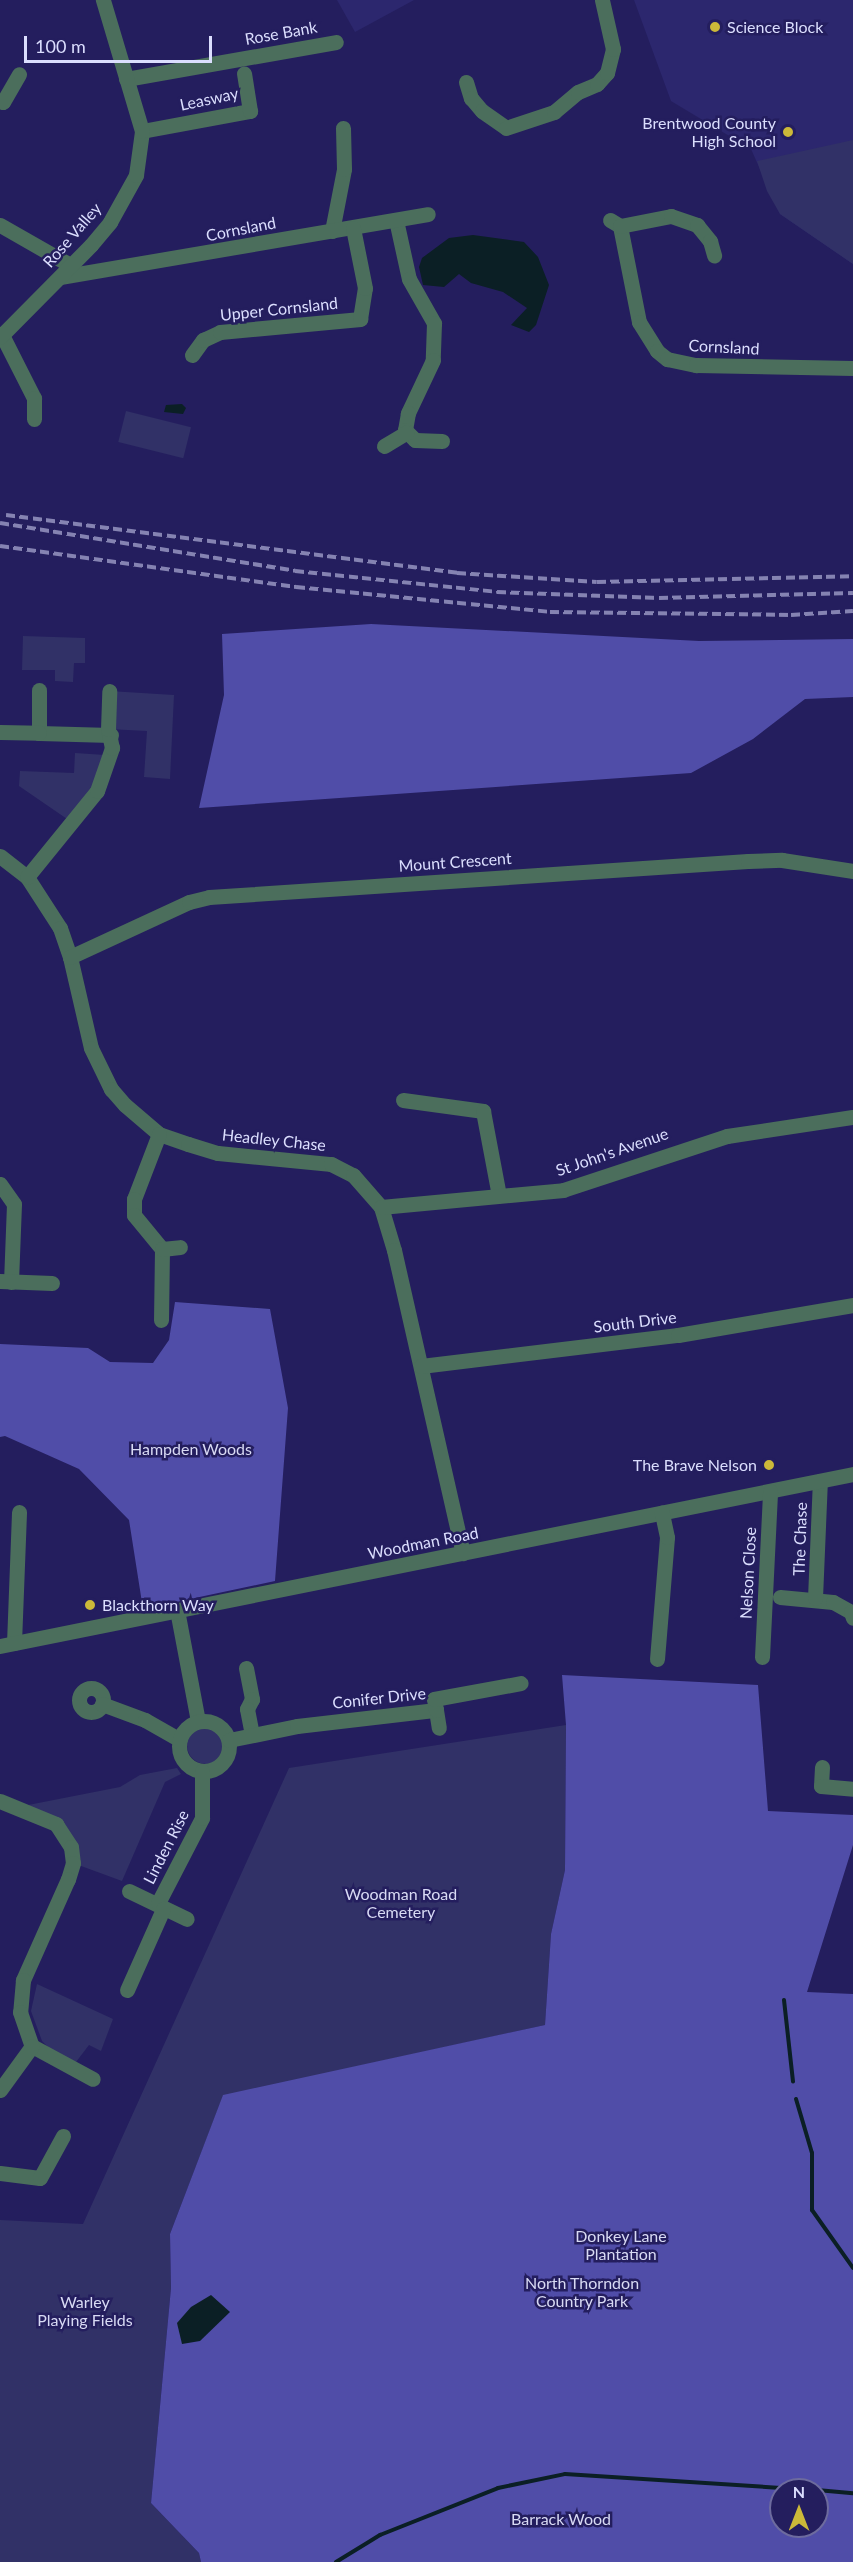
<!DOCTYPE html>
<style>
body{margin:0}
#map{position:relative;width:853px;height:2562px;overflow:hidden;background:#241e5e;font-family:Lato,sans-serif}
div>[style]{position:absolute}
.built>*{inset:0;background:#2c276e}
.green>*{inset:0;background:#313167;transform-origin:0 0}
.round{border-radius:50%}
.forest>*{inset:0;background:#504da8}
.water>*{inset:0;background:#0b1f25}
.stream>*{height:4px;margin:-2px;padding:0 2px;transform-origin:2px;border-radius:2px;background:#0b1f25}
.minor>*{height:15px;margin:-7.5px;padding:0 7.5px;transform-origin:7.5px;border-radius:7.5px;background:#4b6e5c}
.minor>.ring{margin:-7.5px;padding:0;box-sizing:content-box;background:none;border:15px solid #4b6e5c;border-radius:50%}
.rail>*{height:4px;margin-top:-2px;transform-origin:0;background:repeating-linear-gradient(90deg,#8583b2 0 9px,transparent 0 13.5px)}
.dots>*{width:16px;height:16px;translate:-50% -50%;box-sizing:border-box;border:3px solid #241e5e;border-radius:50%}
span{translate:-50% -50%;white-space:nowrap;text-align:center;line-height:1.15;-webkit-text-stroke:5px #241e5e;paint-order:stroke}
.poi-label{font-size:16px;color:#dbdefe}
.left{translate:0 -50%;text-align:left}
.right{translate:-100% -50%;text-align:right}
.street-label{font-size:16px;color:#dbdefe}
.park-label{font-size:16px;color:#d8daf4}
.north{position:absolute;left:769px;top:2478px;width:60px;height:60px;box-sizing:border-box;background:#241e5e;border:2px solid #6d6b9e;border-radius:50%;rotate:0deg;font-size:16px;font-weight:700;line-height:24px;text-align:center;color:#dbdefe}
.north::after{content:'';display:block;margin:auto;width:21px;height:27px;background:#ccb939;clip-path:polygon(50% 0,100% 100%,50% 72%,0 100%)}
.scale{position:absolute;left:24px;top:36px;width:188px;height:27px;box-sizing:border-box;border:3px solid #dbdefe;border-top:0;padding-left:8px;font-size:18px;line-height:21px;white-space:nowrap;color:#dbdefe;-webkit-text-stroke:4px #241e5e;paint-order:stroke}
</style>
<div id="map">
<div class="built">
<i style="clip-path:polygon(337px 0,414px 0,355px 32px)"></i>
<i style="clip-path:polygon(634px 0,853px 0,853px 264px,780px 214px,751px 149px,671px 101px)"></i>
</div>
<div class="green">
<i style="clip-path:polygon(853px 140px,853px 264px,780px 214px,767px 191px,757px 161px)"></i>
<i style="left:126px;top:411px;width:67px;height:32px;rotate:14deg"></i>
<i style="clip-path:polygon(23px 636px,85px 638px,85px 663px,74px 663px,73px 682px,55px 681px,55px 670px,22px 670px)"></i>
<i style="clip-path:polygon(109px 691px,174px 695px,170px 779px,144px 777px,147px 731px,108px 729px)"></i>
<i style="clip-path:polygon(75px 753px,105px 755px,91px 790px,70px 821px,19px 786px,20px 771px,74px 773px)"></i>
<i style="clip-path:polygon(566px 1725px,565px 1870px,551px 1934px,545px 2025px,223px 2096px,170px 2234px,171px 2288px,151px 2503px,199px 2553px,201px 2562px,0 2562px,0 2220px,83px 2224px,289px 1768px)"></i>
<i class="round" style="left:187px;top:1726px;width:38px;height:38px"></i>
<i style="clip-path:polygon(177px 1768px,181px 1774px,165px 1782px,122px 1881px,73px 1863px,67px 1835px,18px 1807px,120px 1787px,140px 1775px)"></i>
<i style="clip-path:polygon(37px 1984px,113px 2019px,101px 2051px,89px 2045px,76px 2062px,52px 2051px,42px 2041px,31px 2011px)"></i>
</div>
<div class="forest">
<i style="clip-path:polygon(371px 624px,699px 641px,853px 639px,853px 697px,805px 699px,753px 739px,691px 773px,199px 808px,224px 695px,222px 634px)"></i>
<i style="clip-path:polygon(175px 1302px,270px 1309px,288px 1408px,275px 1581px,143px 1609px,129px 1520px,79px 1469px,5px 1436px,0 1437px,0 1344px,88px 1348px,110px 1362px,153px 1363px,169px 1340px)"></i>
<i style="clip-path:polygon(evenodd,562px 1675px,758px 1685px,768px 1811px,853px 1815px,853px 1845px,807px 1992px,853px 1994px,853px 2562px,201px 2562px,199px 2553px,151px 2503px,171px 2288px,170px 2234px,223px 2095px,545px 2025px,551px 1934px,565px 1870px,566px 1725px,562px 1675px,781px 2490px,817px 2490px,817px 2526px,781px 2526px,781px 2490px)"></i>
</div>
<div class="water">
<i style="clip-path:polygon(473px 235px,524px 242px,538px 257px,549px 285px,536px 325px,529px 332px,511px 325px,527px 308px,503px 292px,471px 283px,459px 274px,444px 287px,423px 285px,419px 267px,422px 258px,449px 238px)"></i>
<i style="clip-path:polygon(182px 404px,186px 408px,183px 414px,164px 412px,166px 405px)"></i>
<i style="clip-path:polygon(211px 2295px,230px 2312px,200px 2341px,182px 2344px,177px 2323px,191px 2307px)"></i>
</div>
<div class="stream">
<i style="left:784px;top:2000px;width:82px;rotate:83.7deg"></i>
<i style="left:796px;top:2099px;width:56px;rotate:73.5deg"></i>
<i style="left:812px;top:2153px;width:57px;rotate:90deg"></i>
<i style="left:812px;top:2210px;width:71px;rotate:54.7deg"></i>
<i style="left:817px;top:2490px;width:36px;rotate:5deg"></i>
<i style="left:336px;top:2562px;width:52px;rotate:-31.5deg"></i>
<i style="left:380px;top:2535px;width:127px;rotate:-21.7deg"></i>
<i style="left:498px;top:2488px;width:68px;rotate:-11.8deg"></i>
<i style="left:565px;top:2474px;width:250px;rotate:3.7deg"></i>
</div>
<div class="minor">
<i style="left:126px;top:79px;width:213px;rotate:-10deg"></i>
<i style="left:466px;top:82px;width:17px;rotate:73deg"></i>
<i style="left:471px;top:98px;width:17px;rotate:50deg"></i>
<i style="left:482px;top:111px;width:29px;rotate:35deg"></i>
<i style="left:506px;top:128px;width:51px;rotate:-18.4deg"></i>
<i style="left:554px;top:112px;width:31px;rotate:-40deg"></i>
<i style="left:578px;top:92px;width:21px;rotate:-23deg"></i>
<i style="left:597px;top:84px;width:15px;rotate:-48deg"></i>
<i style="left:607px;top:73px;width:25px;rotate:-76deg"></i>
<i style="left:613px;top:49px;width:50px;rotate:-102.7deg"></i>
<i style="left:0;top:101px;width:3px;rotate:18deg"></i>
<i style="left:3px;top:102px;width:32px;rotate:-60deg"></i>
<i style="left:142px;top:131px;width:110px;rotate:-10.5deg"></i>
<i style="left:250px;top:111px;width:38px;rotate:-99deg"></i>
<i style="left:396px;top:220px;width:60px;rotate:77.6deg"></i>
<i style="left:409px;top:279px;width:51px;rotate:60.4deg"></i>
<i style="left:434px;top:323px;width:37px;rotate:92deg"></i>
<i style="left:433px;top:360px;width:59px;rotate:115.3deg"></i>
<i style="left:408px;top:413px;width:17px;rotate:100deg"></i>
<i style="left:405px;top:430px;width:14px;rotate:45deg"></i>
<i style="left:415px;top:440px;width:27px;rotate:2deg"></i>
<i style="left:610px;top:220px;width:12px;rotate:31deg"></i>
<i style="left:620px;top:226px;width:98px;rotate:78.8deg"></i>
<i style="left:639px;top:322px;width:34px;rotate:58deg"></i>
<i style="left:657px;top:351px;width:13px;rotate:39deg"></i>
<i style="left:667px;top:359px;width:30px;rotate:12deg"></i>
<i style="left:696px;top:365px;width:157px;rotate:1.1deg"></i>
<i style="left:0;top:225px;width:81px;rotate:29.7deg"></i>
<i style="left:620px;top:226px;width:52px;rotate:-11.1deg"></i>
<i style="left:671px;top:216px;width:28px;rotate:19deg"></i>
<i style="left:697px;top:225px;width:21px;rotate:51deg"></i>
<i style="left:710px;top:241px;width:15px;rotate:74deg"></i>
<i style="left:332px;top:231px;width:63px;rotate:-79deg"></i>
<i style="left:344px;top:169px;width:41px;rotate:-91.4deg"></i>
<i style="left:60px;top:277px;width:373px;rotate:-9.7deg"></i>
<i style="left:2px;top:335px;width:71px;rotate:63.1deg"></i>
<i style="left:34px;top:398px;width:21px;rotate:90deg"></i>
<i style="left:0;top:337px;width:129px;rotate:-45.3deg"></i>
<i style="left:91px;top:245px;width:30px;rotate:-50deg"></i>
<i style="left:110px;top:222px;width:54px;rotate:-61deg"></i>
<i style="left:136px;top:175px;width:44px;rotate:-82.2deg"></i>
<i style="left:142px;top:131px;width:137px;rotate:-106.6deg"></i>
<i style="left:192px;top:355px;width:19px;rotate:-54deg"></i>
<i style="left:203px;top:340px;width:19px;rotate:-25deg"></i>
<i style="left:220px;top:332px;width:141px;rotate:-5.3deg"></i>
<i style="left:360px;top:319px;width:31px;rotate:-81deg"></i>
<i style="left:365px;top:288px;width:61px;rotate:-101.3deg"></i>
<i style="left:384px;top:446px;width:26px;rotate:-31deg"></i>
<i style="left:39px;top:690px;width:43px;rotate:90deg"></i>
<i style="left:39px;top:733px;width:72px;rotate:1.6deg"></i>
<i style="left:0;top:732px;width:39px;rotate:1deg"></i>
<i style="left:0;top:856px;width:34px;rotate:38deg"></i>
<i style="left:27px;top:877px;width:61px;rotate:57.1deg"></i>
<i style="left:60px;top:928px;width:31px;rotate:71deg"></i>
<i style="left:70px;top:957px;width:93px;rotate:77deg"></i>
<i style="left:91px;top:1048px;width:46px;rotate:64deg"></i>
<i style="left:111px;top:1089px;width:21px;rotate:49deg"></i>
<i style="left:125px;top:1105px;width:45px;rotate:40.5deg"></i>
<i style="left:159px;top:1134px;width:31px;rotate:19deg"></i>
<i style="left:188px;top:1144px;width:31px;rotate:17deg"></i>
<i style="left:218px;top:1153px;width:114px;rotate:5.6deg"></i>
<i style="left:331px;top:1164px;width:25px;rotate:27deg"></i>
<i style="left:353px;top:1175px;width:43px;rotate:48.8deg"></i>
<i style="left:381px;top:1207px;width:45px;rotate:73.2deg"></i>
<i style="left:394px;top:1250px;width:311px;rotate:77.2deg"></i>
<i style="left:27px;top:877px;width:111px;rotate:-50.9deg"></i>
<i style="left:97px;top:791px;width:46px;rotate:-70.8deg"></i>
<i style="left:112px;top:748px;width:19px;rotate:-102deg"></i>
<i style="left:108px;top:729px;width:38px;rotate:-88deg"></i>
<i style="left:70px;top:957px;width:131px;rotate:-24.8deg"></i>
<i style="left:189px;top:902px;width:21px;rotate:-14deg"></i>
<i style="left:209px;top:897px;width:540px;rotate:-3.82deg"></i>
<i style="left:748px;top:861px;width:34px;rotate:-2deg"></i>
<i style="left:782px;top:860px;width:72px;rotate:8.8deg"></i>
<i style="left:403px;top:1100px;width:81px;rotate:7.8deg"></i>
<i style="left:483px;top:1111px;width:86px;rotate:79.3deg"></i>
<i style="left:159px;top:1134px;width:70px;rotate:111deg"></i>
<i style="left:134px;top:1199px;width:16px;rotate:90deg"></i>
<i style="left:134px;top:1215px;width:44px;rotate:50.5deg"></i>
<i style="left:162px;top:1249px;width:71px;rotate:90.8deg"></i>
<i style="left:0;top:1184px;width:24px;rotate:55deg"></i>
<i style="left:14px;top:1204px;width:78px;rotate:92.2deg"></i>
<i style="left:381px;top:1207px;width:183px;rotate:-5.3deg"></i>
<i style="left:563px;top:1190px;width:173px;rotate:-18.2deg"></i>
<i style="left:727px;top:1136px;width:127px;rotate:-8.6deg"></i>
<i style="left:162px;top:1249px;width:18px;rotate:-6deg"></i>
<i style="left:0;top:1281px;width:52px;rotate:2.2deg"></i>
<i style="left:421px;top:1366px;width:259px;rotate:-6.9deg"></i>
<i style="left:678px;top:1335px;width:178px;rotate:-9.7deg"></i>
<i style="left:780px;top:1597px;width:53px;rotate:5.4deg"></i>
<i style="left:833px;top:1602px;width:21px;rotate:29deg"></i>
<i style="left:851px;top:1612px;width:6px;rotate:72deg"></i>
<i style="left:815px;top:1598px;width:117px;rotate:-87.6deg"></i>
<i style="left:177px;top:1610px;width:113px;rotate:79.3deg"></i>
<i style="left:14px;top:1643px;width:131px;rotate:-87.8deg"></i>
<i style="left:0;top:1646px;width:870px;rotate:-11.4deg"></i>
<i style="left:762px;top:1657px;width:166px;rotate:-87.2deg"></i>
<i style="left:657px;top:1659px;width:122px;rotate:-85.3deg"></i>
<i style="left:667px;top:1537px;width:25px;rotate:-102deg"></i>
<i style="left:246px;top:1668px;width:32px;rotate:79deg"></i>
<i style="left:252px;top:1699px;width:11px;rotate:117deg"></i>
<i style="left:247px;top:1709px;width:26px;rotate:79deg"></i>
<i class="ring" style="left:79px;top:1688px;width:9px;height:9px"></i>
<i style="left:102px;top:1704px;width:46px;rotate:20.4deg"></i>
<i style="left:145px;top:1720px;width:40px;rotate:29.7deg"></i>
<i style="left:436px;top:1710px;width:18px;rotate:81deg"></i>
<i class="ring" style="left:179px;top:1721px;width:35px;height:35px"></i>
<i style="left:229px;top:1740px;width:69px;rotate:-11.6deg"></i>
<i style="left:297px;top:1726px;width:140px;rotate:-6.6deg"></i>
<i style="left:436px;top:1710px;width:11px;rotate:-100deg"></i>
<i style="left:434px;top:1699px;width:88px;rotate:-10.4deg"></i>
<i style="left:822px;top:1767px;width:19px;rotate:93deg"></i>
<i style="left:821px;top:1786px;width:32px;rotate:5deg"></i>
<i style="left:0;top:1801px;width:61px;rotate:22.3deg"></i>
<i style="left:56px;top:1824px;width:27px;rotate:57deg"></i>
<i style="left:71px;top:1847px;width:16px;rotate:83deg"></i>
<i style="left:73px;top:1863px;width:17px;rotate:107deg"></i>
<i style="left:68px;top:1879px;width:111px;rotate:114deg"></i>
<i style="left:23px;top:1980px;width:32px;rotate:95deg"></i>
<i style="left:20px;top:2012px;width:36px;rotate:71deg"></i>
<i style="left:32px;top:2046px;width:69px;rotate:28.4deg"></i>
<i style="left:129px;top:1891px;width:64px;rotate:25.8deg"></i>
<i style="left:158px;top:1903px;width:96px;rotate:-62.6deg"></i>
<i style="left:202px;top:1818px;width:47px;rotate:-90deg"></i>
<i style="left:127px;top:1990px;width:89px;rotate:-66deg"></i>
<i style="left:0;top:2090px;width:54px;rotate:-54deg"></i>
<i style="left:0;top:2173px;width:40px;rotate:7.1deg"></i>
<i style="left:40px;top:2178px;width:48px;rotate:-61.3deg"></i>
</div>
<div class="rail">
<i style="left:6px;top:515px;width:455px;rotate:7.3deg"></i>
<i style="left:457px;top:573px;width:140px;rotate:3.7deg"></i>
<i style="left:597px;top:582px;width:256px;rotate:-1.3deg"></i>
<i style="left:0;top:523px;width:299px;rotate:9.2deg"></i>
<i style="left:295px;top:571px;width:203px;rotate:5.9deg"></i>
<i style="left:497px;top:592px;width:162px;rotate:2.1deg"></i>
<i style="left:659px;top:598px;width:194px;rotate:-1.5deg"></i>
<i style="left:0;top:546px;width:299px;rotate:7.9deg"></i>
<i style="left:296px;top:587px;width:255px;rotate:5.6deg"></i>
<i style="left:550px;top:612px;width:241px;rotate:0.7deg"></i>
<i style="left:791px;top:615px;width:62px;rotate:-3.7deg"></i>
</div>
<div class="dots">
<i style="left:715px;top:27px;background:#ccb939"></i>
<i style="left:788px;top:132px;background:#ccb939"></i>
<i style="left:769px;top:1465px;background:#ccb939"></i>
<i style="left:90px;top:1605px;background:#ccb939"></i>
</div>
<div class="poi-label">
<span class="left" style="left:727px;top:27px">Science Block</span>
<span class="right" style="left:776px;top:132px">Brentwood County<br>High School</span>
<span class="right" style="left:757px;top:1465px">The Brave Nelson</span>
<span class="left" style="left:102px;top:1605px">Blackthorn Way</span>
</div>
<div class="street-label">
<span style="left:281px;top:33px;rotate:-10deg">Rose Bank</span>
<span style="left:209px;top:99px;rotate:-12deg">Leasway</span>
<span style="left:241px;top:229px;rotate:-11deg">Cornsland</span>
<span style="left:72px;top:235px;rotate:-49deg">Rose Valley</span>
<span style="left:279px;top:309px;rotate:-6deg">Upper Cornsland</span>
<span style="left:724px;top:347px;rotate:3deg">Cornsland</span>
<span style="left:455px;top:862px;rotate:-4deg">Mount Crescent</span>
<span style="left:274px;top:1140px;rotate:6deg">Headley Chase</span>
<span style="left:612px;top:1152px;rotate:-19deg">St John's Avenue</span>
<span style="left:635px;top:1322px;rotate:-7deg">South Drive</span>
<span style="left:800px;top:1539px;rotate:-88deg">The Chase</span>
<span style="left:423px;top:1543px;rotate:-11deg">Woodman Road</span>
<span style="left:748px;top:1573px;rotate:-87deg">Nelson Close</span>
<span style="left:379px;top:1698px;rotate:-6deg">Conifer Drive</span>
<span style="left:166px;top:1847px;rotate:-63deg">Linden Rise</span>
</div>
<div class="park-label">
<span style="left:191px;top:1449px">Hampden Woods</span>
<span style="left:401px;top:1903px">Woodman Road<br>Cemetery</span>
<span style="left:621px;top:2245px">Donkey Lane<br>Plantation</span>
<span style="left:582px;top:2292px">North Thorndon<br>Country Park</span>
<span style="left:85px;top:2311px">Warley<br>Playing Fields</span>
<span style="left:561px;top:2519px">Barrack Wood</span>
</div>
<div class="north">N</div>
<div class="scale">100 m</div>
</div>
